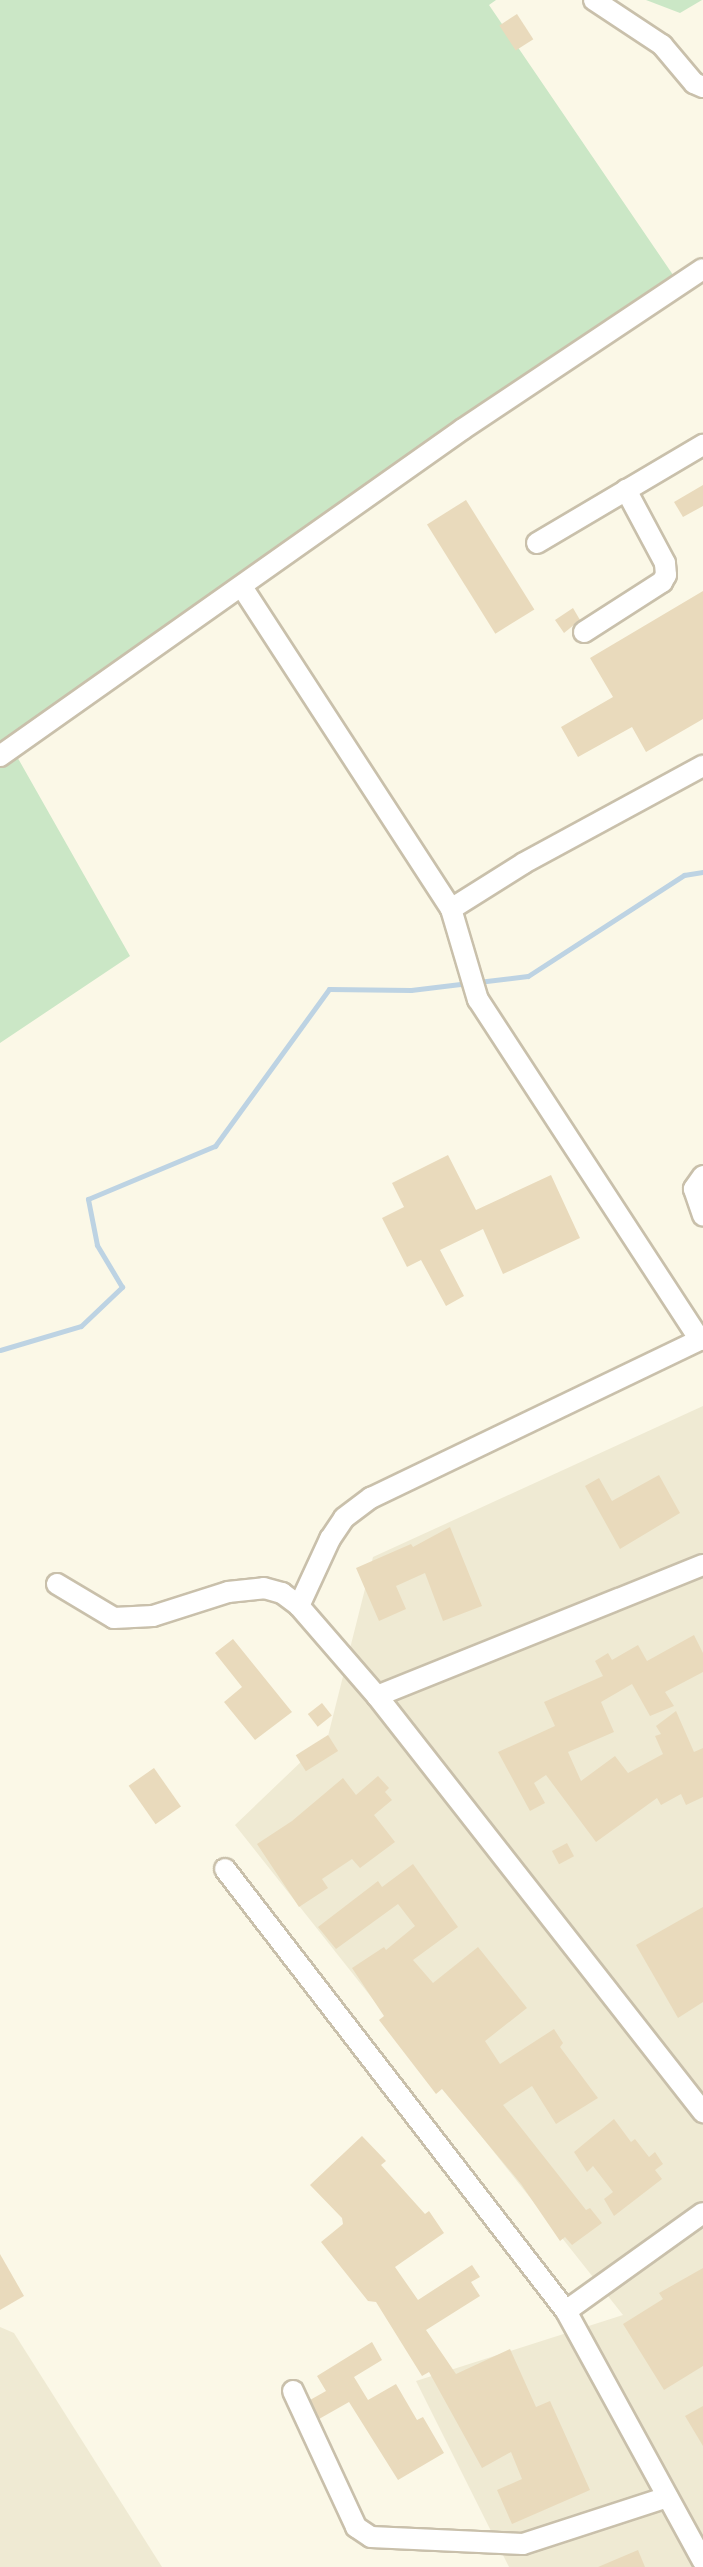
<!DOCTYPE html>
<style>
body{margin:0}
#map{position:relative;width:703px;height:2567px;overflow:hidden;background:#fbf8e7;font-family:Commissioner,sans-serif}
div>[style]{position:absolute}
.residential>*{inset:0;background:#efead3}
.green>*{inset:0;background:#cbe7c6}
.stream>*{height:5px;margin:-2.5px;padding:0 2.5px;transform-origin:2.5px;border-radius:2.5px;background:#bdd3e3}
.building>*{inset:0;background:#e9dabc;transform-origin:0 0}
.roads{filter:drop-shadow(2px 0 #c9c0ab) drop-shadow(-2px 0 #c9c0ab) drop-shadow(0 2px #c9c0ab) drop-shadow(0 -2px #c9c0ab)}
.minor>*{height:20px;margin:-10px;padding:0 10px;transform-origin:10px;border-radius:10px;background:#fff}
span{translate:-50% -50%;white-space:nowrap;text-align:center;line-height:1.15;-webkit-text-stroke:4.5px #fefced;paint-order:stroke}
</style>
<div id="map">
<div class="residential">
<i style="clip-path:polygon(703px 1406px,703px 2567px,509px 2567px,416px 2381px,623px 2315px,235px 1825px,328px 1736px,373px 1557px)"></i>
<i style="clip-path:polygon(0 2327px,14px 2333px,162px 2567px,0 2567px)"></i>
</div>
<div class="green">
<i style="clip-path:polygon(0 0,496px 0,489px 5px,684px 291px,11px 746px,130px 956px,0 1043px)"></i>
<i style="clip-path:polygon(646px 0,702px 0,680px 13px)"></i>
</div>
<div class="stream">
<i style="left:478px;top:982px;width:50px;rotate:-6.8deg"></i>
<i style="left:528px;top:976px;width:186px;rotate:-32.9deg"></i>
<i style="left:684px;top:875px;width:19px;rotate:-9deg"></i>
<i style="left:0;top:1350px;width:84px;rotate:-16.5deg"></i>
<i style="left:81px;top:1326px;width:57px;rotate:-43.6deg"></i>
<i style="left:122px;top:1287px;width:49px;rotate:-120.8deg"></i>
<i style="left:97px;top:1245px;width:47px;rotate:-101.1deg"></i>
<i style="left:88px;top:1199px;width:138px;rotate:-22.7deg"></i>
<i style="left:215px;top:1146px;width:194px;rotate:-54deg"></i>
<i style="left:329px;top:989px;width:82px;rotate:0.7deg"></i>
<i style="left:411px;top:990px;width:58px;rotate:-6.9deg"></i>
</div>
<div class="building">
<i style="left:517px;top:14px;width:30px;height:21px;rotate:57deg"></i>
<i style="clip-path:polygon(703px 485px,703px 506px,683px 517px,674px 502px)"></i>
<i style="left:466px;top:500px;width:129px;height:46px;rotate:58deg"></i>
<i style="clip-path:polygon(703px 591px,703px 719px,646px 752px,632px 727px,578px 757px,561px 727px,613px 697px,590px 658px)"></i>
<i style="clip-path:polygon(573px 608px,580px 620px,564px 633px,555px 620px)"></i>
<i style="clip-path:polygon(448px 1155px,476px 1210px,551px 1175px,580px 1238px,503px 1274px,483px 1229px,440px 1250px,464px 1296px,446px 1306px,421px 1260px,407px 1267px,382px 1218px,404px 1207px,392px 1183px)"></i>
<i style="clip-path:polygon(659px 1475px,680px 1513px,620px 1549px,585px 1486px,599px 1478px,612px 1501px)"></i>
<i style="clip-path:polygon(450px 1527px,482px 1606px,443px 1621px,425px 1573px,396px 1586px,406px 1609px,379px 1621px,356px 1568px,411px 1544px,413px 1547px)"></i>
<i style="clip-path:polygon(694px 1635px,703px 1653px,703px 1672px,665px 1692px,674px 1706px,650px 1716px,632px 1684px,601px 1702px,614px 1732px,568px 1752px,581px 1781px,615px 1756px,628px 1773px,663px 1754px,655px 1736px,661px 1734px,656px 1726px,676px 1711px,694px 1752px,703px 1748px,703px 1797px,686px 1805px,681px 1794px,661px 1805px,657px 1798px,596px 1842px,546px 1775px,534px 1783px,545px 1803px,530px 1811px,498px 1752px,555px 1726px,544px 1702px,603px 1676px,595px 1661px,608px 1653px,612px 1660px,638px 1645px,647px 1661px)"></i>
<i style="clip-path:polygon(233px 1639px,292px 1712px,255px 1740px,224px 1702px,242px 1687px,215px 1653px)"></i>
<i style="left:322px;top:1703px;width:16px;height:18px;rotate:52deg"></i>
<i style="left:328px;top:1735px;width:19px;height:38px;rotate:58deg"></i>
<i style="left:154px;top:1768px;width:47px;height:31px;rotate:55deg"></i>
<i style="clip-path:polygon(378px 1776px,389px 1788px,385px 1792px,392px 1800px,374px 1815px,395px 1842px,360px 1868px,352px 1859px,322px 1879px,328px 1888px,299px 1907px,257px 1844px,292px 1821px,343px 1778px,356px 1795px)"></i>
<i style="left:567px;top:1843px;width:15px;height:17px;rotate:62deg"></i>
<i style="clip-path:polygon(413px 1864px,458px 1927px,413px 1960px,433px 1983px,478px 1947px,527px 2008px,485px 2041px,500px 2064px,554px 2029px,563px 2043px,560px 2047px,598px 2098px,556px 2124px,532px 2086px,503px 2105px,586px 2210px,590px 2208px,602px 2223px,572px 2245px,565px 2237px,560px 2241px,521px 2184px,442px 2089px,436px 2094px,379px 2020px,384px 2016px,352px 1968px,384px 1947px,386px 1950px,415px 1926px,398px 1904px,336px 1949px,318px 1927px,378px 1881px,382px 1887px)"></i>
<i style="clip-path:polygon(703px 1907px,703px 2002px,678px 2018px,636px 1945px)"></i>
<i style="clip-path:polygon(614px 2119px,631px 2142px,635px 2139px,649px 2157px,655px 2152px,663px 2164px,655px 2170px,662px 2179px,614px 2216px,604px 2199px,613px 2192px,593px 2166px,587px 2172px,574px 2152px)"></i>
<i style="clip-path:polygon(362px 2136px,386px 2161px,381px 2165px,425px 2214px,429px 2211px,444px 2233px,395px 2267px,418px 2300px,472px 2265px,480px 2277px,471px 2282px,480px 2296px,426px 2330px,456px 2374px,510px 2349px,536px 2407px,550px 2401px,590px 2490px,512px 2524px,497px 2490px,522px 2479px,511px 2452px,482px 2468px,429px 2372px,422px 2376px,376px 2302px,368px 2301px,321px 2242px,343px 2224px,342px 2218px,310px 2185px)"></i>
<i style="clip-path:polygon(0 2254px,24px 2296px,0 2310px)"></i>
<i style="clip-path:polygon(703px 2268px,703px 2366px,664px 2390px,623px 2324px,663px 2299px,659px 2293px)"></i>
<i style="clip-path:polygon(372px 2342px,382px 2360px,354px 2377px,368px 2400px,396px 2384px,417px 2420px,423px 2417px,444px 2453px,398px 2480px,349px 2402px,319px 2419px,310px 2400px,326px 2391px,317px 2376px)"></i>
<i style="clip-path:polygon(703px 2406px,703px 2446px,685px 2416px)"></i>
<i style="clip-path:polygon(638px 2550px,645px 2567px,598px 2567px)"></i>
</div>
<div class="roads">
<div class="minor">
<i style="left:594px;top:0;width:82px;rotate:33.5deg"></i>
<i style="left:662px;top:45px;width:50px;rotate:49.9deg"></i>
<i style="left:694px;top:83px;width:10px;rotate:24deg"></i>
<i style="left:537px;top:543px;width:193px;rotate:-30.6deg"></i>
<i style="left:242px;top:587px;width:384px;rotate:57deg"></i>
<i style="left:584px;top:632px;width:93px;rotate:-32.7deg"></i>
<i style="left:662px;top:582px;width:8px;rotate:-60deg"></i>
<i style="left:666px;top:575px;width:12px;rotate:-95deg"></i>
<i style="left:665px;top:563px;width:83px;rotate:-118.1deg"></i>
<i style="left:0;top:756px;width:567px;rotate:-35.23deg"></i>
<i style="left:463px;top:429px;width:288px;rotate:-33.7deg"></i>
<i style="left:703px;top:1176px;width:16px;rotate:125deg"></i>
<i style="left:694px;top:1189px;width:28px;rotate:71deg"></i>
<i style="left:700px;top:1340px;width:406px;rotate:-123.1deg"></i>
<i style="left:478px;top:1000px;width:95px;rotate:-106.5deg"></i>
<i style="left:451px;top:909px;width:86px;rotate:-32.2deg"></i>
<i style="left:524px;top:863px;width:204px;rotate:-28.5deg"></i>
<i style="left:57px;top:1584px;width:66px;rotate:30.8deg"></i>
<i style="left:114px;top:1618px;width:39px;rotate:-3deg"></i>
<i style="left:153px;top:1616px;width:79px;rotate:-17.7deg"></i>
<i style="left:228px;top:1592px;width:36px;rotate:-6deg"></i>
<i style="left:264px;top:1588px;width:19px;rotate:16deg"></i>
<i style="left:282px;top:1593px;width:21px;rotate:37deg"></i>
<i style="left:299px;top:1606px;width:119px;rotate:49.1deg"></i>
<i style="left:377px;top:1696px;width:529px;rotate:51.92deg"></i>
<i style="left:299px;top:1606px;width:74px;rotate:-65.2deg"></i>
<i style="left:330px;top:1539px;width:25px;rotate:-56deg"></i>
<i style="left:344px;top:1518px;width:34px;rotate:-37deg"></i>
<i style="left:371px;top:1498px;width:369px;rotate:-25.7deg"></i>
<i style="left:377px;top:1696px;width:351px;rotate:-21.9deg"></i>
<i style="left:225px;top:1869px;width:558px;rotate:52.35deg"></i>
<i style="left:566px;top:2311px;width:285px;rotate:61.3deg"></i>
<i style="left:566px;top:2311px;width:168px;rotate:-35.6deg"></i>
<i style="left:293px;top:2391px;width:150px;rotate:65.1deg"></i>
<i style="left:356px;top:2527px;width:18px;rotate:34deg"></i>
<i style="left:371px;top:2537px;width:152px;rotate:2.6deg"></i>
<i style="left:523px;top:2544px;width:152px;rotate:-18deg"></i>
</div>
</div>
</div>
